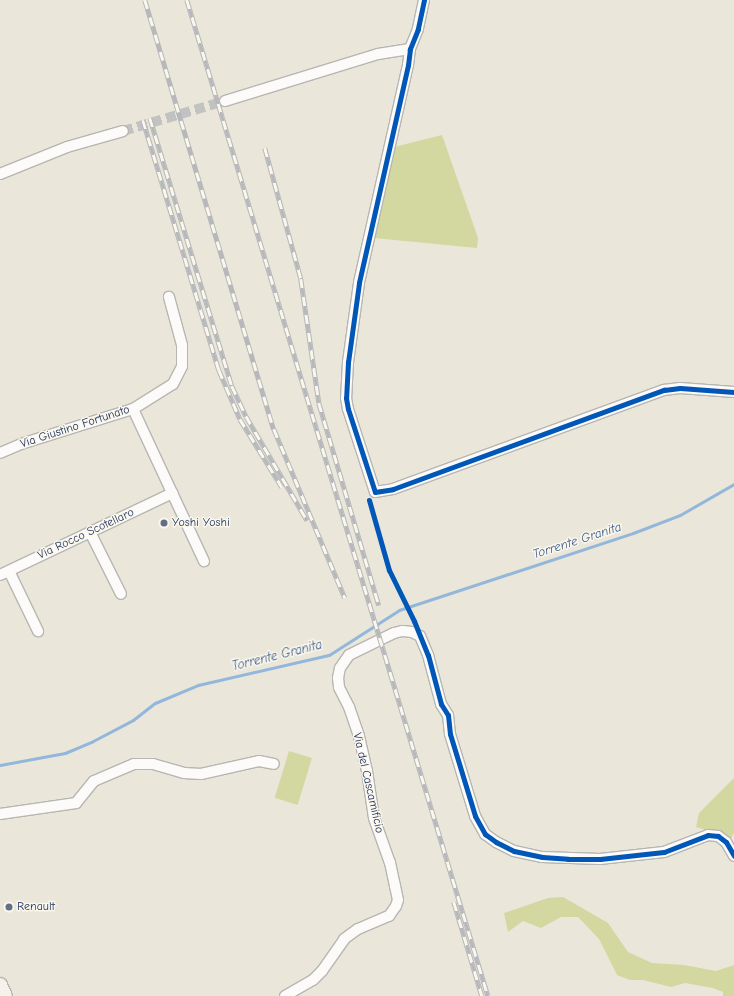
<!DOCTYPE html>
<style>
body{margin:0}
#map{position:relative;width:734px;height:996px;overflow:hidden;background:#eae7da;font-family:"Comic Neue",sans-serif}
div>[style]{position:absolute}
.green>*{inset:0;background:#d2d89f;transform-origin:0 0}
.stream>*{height:3px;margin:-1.5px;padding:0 1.5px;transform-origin:1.5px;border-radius:1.5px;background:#93b7db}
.street-tunnel>*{height:10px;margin-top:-5px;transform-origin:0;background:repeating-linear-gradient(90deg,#c1c2c1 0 10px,transparent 0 15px)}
.roads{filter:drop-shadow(1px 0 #b6b6b2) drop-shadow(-1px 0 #b6b6b2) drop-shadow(0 1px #b6b6b2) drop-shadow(0 -1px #b6b6b2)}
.street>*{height:10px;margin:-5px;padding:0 5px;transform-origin:5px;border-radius:5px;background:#fcfbf9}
.secondary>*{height:14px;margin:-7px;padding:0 7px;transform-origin:7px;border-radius:7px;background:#f5f1eb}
.rail>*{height:4.5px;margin-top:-2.25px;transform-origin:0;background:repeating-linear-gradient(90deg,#fbf7ec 0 9px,#b6b8bb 0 18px);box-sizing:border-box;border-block:1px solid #b6b8bb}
.cycleway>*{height:5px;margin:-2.5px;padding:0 2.5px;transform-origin:2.5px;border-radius:2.5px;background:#0057b8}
.dots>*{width:11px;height:11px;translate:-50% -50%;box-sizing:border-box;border:2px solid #fbf7ec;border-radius:50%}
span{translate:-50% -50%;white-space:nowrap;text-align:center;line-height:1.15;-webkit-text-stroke:3px #fbf7ec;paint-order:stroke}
.street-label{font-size:12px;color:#1b2f5e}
.poi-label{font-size:12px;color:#1b2f5e}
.left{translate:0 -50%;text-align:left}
.water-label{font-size:13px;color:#38588a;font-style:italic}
</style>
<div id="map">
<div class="green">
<i style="clip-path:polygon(442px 135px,478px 238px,477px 248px,374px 238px,394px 147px)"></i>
<i style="left:289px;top:751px;width:24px;height:49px;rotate:17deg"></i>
<i style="clip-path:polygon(734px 778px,734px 833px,731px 838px,696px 827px,699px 813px)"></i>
<i style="clip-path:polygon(563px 897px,608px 923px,628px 952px,652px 963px,684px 965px,716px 971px,734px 965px,734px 996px,723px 996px,723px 992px,713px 988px,685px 983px,671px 987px,643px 980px,630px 980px,617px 975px,599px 939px,578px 917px,561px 917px,541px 928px,523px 921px,508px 932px,504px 913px,548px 898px)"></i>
</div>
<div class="stream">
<i style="left:0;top:765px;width:66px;rotate:-10.5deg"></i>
<i style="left:65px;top:753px;width:30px;rotate:-23deg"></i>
<i style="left:93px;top:741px;width:45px;rotate:-27.7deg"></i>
<i style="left:133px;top:720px;width:28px;rotate:-38deg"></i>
<i style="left:155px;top:703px;width:47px;rotate:-22.7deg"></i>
<i style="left:198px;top:685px;width:134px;rotate:-12.9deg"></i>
<i style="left:329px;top:655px;width:83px;rotate:-32.7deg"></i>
<i style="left:399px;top:610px;width:246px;rotate:-18.2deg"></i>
<i style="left:633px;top:533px;width:50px;rotate:-21deg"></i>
<i style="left:680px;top:515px;width:62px;rotate:-29.9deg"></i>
</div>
<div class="street-tunnel">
<i style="left:123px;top:131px;width:106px;rotate:-16.4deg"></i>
</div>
<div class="roads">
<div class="street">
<i style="left:424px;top:0;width:30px;rotate:102deg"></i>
<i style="left:418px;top:29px;width:22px;rotate:112deg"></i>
<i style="left:410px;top:49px;width:16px;rotate:97deg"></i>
<i style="left:408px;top:65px;width:223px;rotate:102.7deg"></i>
<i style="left:359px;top:283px;width:80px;rotate:97.9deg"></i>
<i style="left:348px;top:362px;width:36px;rotate:93deg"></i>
<i style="left:346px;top:398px;width:11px;rotate:80deg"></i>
<i style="left:348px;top:409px;width:87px;rotate:72deg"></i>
<i style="left:375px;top:492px;width:18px;rotate:-9deg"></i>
<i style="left:393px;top:489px;width:289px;rotate:-20.1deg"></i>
<i style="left:664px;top:390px;width:16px;rotate:-7deg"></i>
<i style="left:680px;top:388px;width:54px;rotate:4.2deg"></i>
<i style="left:225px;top:101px;width:160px;rotate:-17.1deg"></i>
<i style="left:378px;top:54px;width:32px;rotate:-9deg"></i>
<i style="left:0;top:174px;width:72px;rotate:-21.9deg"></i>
<i style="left:67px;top:147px;width:58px;rotate:-15.9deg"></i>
<i style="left:133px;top:409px;width:168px;rotate:65deg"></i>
<i style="left:0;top:453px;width:23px;rotate:-23deg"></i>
<i style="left:21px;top:444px;width:117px;rotate:-17.4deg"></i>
<i style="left:133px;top:409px;width:47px;rotate:-32deg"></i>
<i style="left:173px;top:384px;width:20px;rotate:-63deg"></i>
<i style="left:182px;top:366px;width:21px;rotate:-90deg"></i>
<i style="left:182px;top:345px;width:50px;rotate:-105.2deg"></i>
<i style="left:90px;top:532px;width:69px;rotate:63.4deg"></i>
<i style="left:9px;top:571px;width:67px;rotate:64.2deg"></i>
<i style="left:0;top:575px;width:191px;rotate:-25.4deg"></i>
<i style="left:0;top:814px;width:77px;rotate:-8.2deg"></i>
<i style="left:76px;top:803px;width:28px;rotate:-51deg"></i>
<i style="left:94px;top:781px;width:43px;rotate:-23deg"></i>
<i style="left:134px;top:764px;width:19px"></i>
<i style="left:153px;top:764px;width:32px;rotate:16deg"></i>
<i style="left:184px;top:773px;width:17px;rotate:3deg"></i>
<i style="left:201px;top:774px;width:59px;rotate:-12.6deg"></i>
<i style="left:259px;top:761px;width:15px;rotate:11deg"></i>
<i style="left:285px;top:996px;width:32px;rotate:-30deg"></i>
<i style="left:313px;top:980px;width:13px;rotate:-45deg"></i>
<i style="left:322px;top:971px;width:39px;rotate:-55deg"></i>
<i style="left:344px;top:939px;width:17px;rotate:-36deg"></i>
<i style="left:358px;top:929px;width:34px;rotate:-23deg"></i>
<i style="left:389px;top:916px;width:12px;rotate:-55deg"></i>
<i style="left:396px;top:906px;width:6px;rotate:-72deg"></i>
<i style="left:398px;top:900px;width:14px;rotate:-102deg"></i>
<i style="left:395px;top:886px;width:24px;rotate:-102deg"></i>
<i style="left:390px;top:863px;width:48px;rotate:-109.6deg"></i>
<i style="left:374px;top:818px;width:48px;rotate:-98.5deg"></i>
<i style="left:367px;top:771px;width:36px;rotate:-103deg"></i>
<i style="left:359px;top:736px;width:31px;rotate:-109deg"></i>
<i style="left:349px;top:707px;width:22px;rotate:-117deg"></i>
<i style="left:339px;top:687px;width:9px;rotate:-96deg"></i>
<i style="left:338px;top:678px;width:10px;rotate:-79deg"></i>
<i style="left:340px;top:668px;width:16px;rotate:-55deg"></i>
<i style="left:349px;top:655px;width:50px;rotate:-26.1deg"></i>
<i style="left:394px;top:633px;width:9px;rotate:-13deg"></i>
<i style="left:403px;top:631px;width:9px;rotate:6deg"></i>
<i style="left:412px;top:632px;width:9px;rotate:27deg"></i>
<i style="left:420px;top:636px;width:21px;rotate:67deg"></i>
<i style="left:428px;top:655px;width:51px;rotate:75.1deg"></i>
<i style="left:441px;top:704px;width:13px;rotate:58deg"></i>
<i style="left:448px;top:715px;width:19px;rotate:84deg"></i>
<i style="left:450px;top:734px;width:86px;rotate:73deg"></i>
<i style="left:475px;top:816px;width:21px;rotate:61deg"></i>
<i style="left:485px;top:834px;width:14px;rotate:36deg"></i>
<i style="left:496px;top:842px;width:20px;rotate:27deg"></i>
<i style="left:514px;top:851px;width:29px;rotate:12deg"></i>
<i style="left:542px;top:857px;width:58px;rotate:2deg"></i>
<i style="left:600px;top:859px;width:64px;rotate:-6.2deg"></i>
<i style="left:664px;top:852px;width:47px;rotate:-21.1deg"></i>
<i style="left:708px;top:835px;width:10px;rotate:6deg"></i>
<i style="left:718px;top:836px;width:10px;rotate:37deg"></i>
<i style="left:726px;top:842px;width:16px;rotate:60deg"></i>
</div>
<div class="secondary">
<i style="left:0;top:985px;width:12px;rotate:66deg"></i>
</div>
</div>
<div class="rail">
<i style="left:145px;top:0;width:448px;rotate:73.3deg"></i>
<i style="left:274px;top:429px;width:183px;rotate:67.2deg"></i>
<i style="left:187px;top:0;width:1040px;rotate:73.18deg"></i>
<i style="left:150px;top:118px;width:280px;rotate:73deg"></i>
<i style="left:232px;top:386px;width:33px;rotate:65deg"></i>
<i style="left:246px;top:416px;width:121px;rotate:59.6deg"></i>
<i style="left:143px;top:120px;width:261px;rotate:73.1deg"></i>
<i style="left:219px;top:370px;width:53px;rotate:66.8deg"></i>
<i style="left:240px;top:419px;width:80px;rotate:58.3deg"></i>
<i style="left:265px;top:148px;width:136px;rotate:74.6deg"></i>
<i style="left:301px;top:279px;width:125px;rotate:81.7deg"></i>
<i style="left:319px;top:403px;width:211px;rotate:73.5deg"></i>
<i style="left:454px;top:902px;width:98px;rotate:73.4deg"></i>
</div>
<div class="cycleway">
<i style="left:424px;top:0;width:30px;rotate:102deg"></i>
<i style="left:418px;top:29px;width:22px;rotate:112deg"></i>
<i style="left:410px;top:49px;width:16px;rotate:97deg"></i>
<i style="left:408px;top:65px;width:223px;rotate:102.7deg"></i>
<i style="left:359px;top:283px;width:80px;rotate:97.9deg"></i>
<i style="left:348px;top:362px;width:36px;rotate:93deg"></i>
<i style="left:346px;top:398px;width:11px;rotate:80deg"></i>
<i style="left:348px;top:409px;width:87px;rotate:72deg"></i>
<i style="left:375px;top:492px;width:18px;rotate:-9deg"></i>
<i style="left:393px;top:489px;width:289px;rotate:-20.1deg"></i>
<i style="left:664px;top:390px;width:16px;rotate:-7deg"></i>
<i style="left:680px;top:388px;width:54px;rotate:4.2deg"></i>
<i style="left:369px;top:500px;width:73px;rotate:74.1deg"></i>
<i style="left:389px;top:570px;width:57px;rotate:63.9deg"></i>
<i style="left:414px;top:621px;width:37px;rotate:68deg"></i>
<i style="left:428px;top:655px;width:51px;rotate:75.1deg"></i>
<i style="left:441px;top:704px;width:13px;rotate:58deg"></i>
<i style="left:448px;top:715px;width:19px;rotate:84deg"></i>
<i style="left:450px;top:734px;width:86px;rotate:73deg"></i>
<i style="left:475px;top:816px;width:21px;rotate:61deg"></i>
<i style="left:485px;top:834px;width:14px;rotate:36deg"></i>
<i style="left:496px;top:842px;width:20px;rotate:27deg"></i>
<i style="left:514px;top:851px;width:29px;rotate:12deg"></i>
<i style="left:542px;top:857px;width:26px;rotate:4deg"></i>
<i style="left:568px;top:859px;width:32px"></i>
<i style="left:600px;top:859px;width:64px;rotate:-6.2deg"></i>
<i style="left:664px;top:852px;width:47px;rotate:-21.1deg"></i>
<i style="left:708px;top:835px;width:10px;rotate:6deg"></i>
<i style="left:718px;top:836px;width:10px;rotate:37deg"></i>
<i style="left:726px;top:842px;width:16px;rotate:60deg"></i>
</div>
<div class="dots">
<i style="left:164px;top:523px;background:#636f89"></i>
<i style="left:9px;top:907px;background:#636f89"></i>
</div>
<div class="street-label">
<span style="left:75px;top:427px;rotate:-18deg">Via Giustino Fortunato</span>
<span style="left:86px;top:534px;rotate:-25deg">Via Rocco Scotellaro</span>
<span style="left:368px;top:783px;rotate:77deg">Via del Cascamificio</span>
</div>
<div class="poi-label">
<span class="left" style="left:172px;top:523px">Yoshi Yoshi</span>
<span class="left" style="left:17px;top:907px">Renault</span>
</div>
<div class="water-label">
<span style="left:577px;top:541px;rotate:-18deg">Torrente Granita</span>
<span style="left:277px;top:656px;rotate:-14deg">Torrente Granita</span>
</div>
</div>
